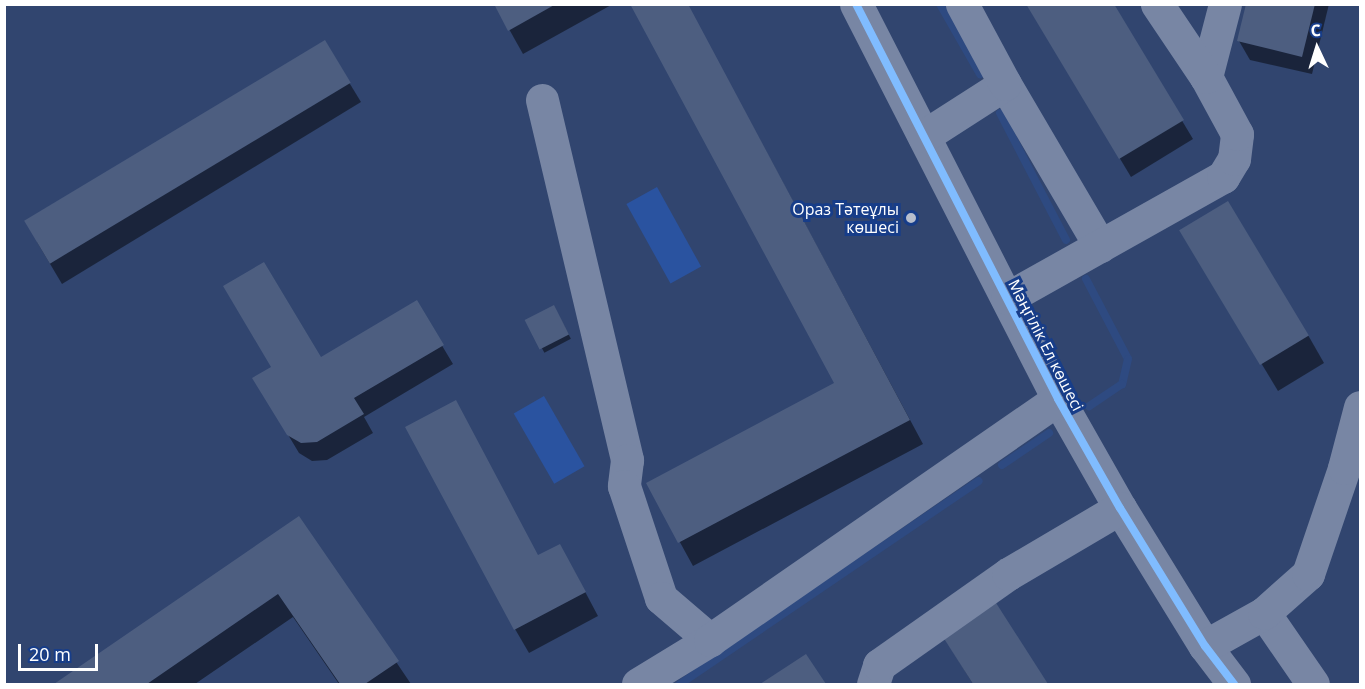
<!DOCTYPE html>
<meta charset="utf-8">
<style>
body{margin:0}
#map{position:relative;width:1365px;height:689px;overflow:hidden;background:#31456f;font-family:"Open Sans",sans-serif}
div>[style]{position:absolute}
.green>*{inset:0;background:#2a53a0;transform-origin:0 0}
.shadow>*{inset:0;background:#0007;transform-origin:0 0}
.stream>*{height:8px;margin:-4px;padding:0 4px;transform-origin:4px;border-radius:4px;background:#2e4a81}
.building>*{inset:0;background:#4d5e80;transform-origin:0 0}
.minor>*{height:33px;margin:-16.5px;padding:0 16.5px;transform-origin:16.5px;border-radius:16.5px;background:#7886a4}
.cycleway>*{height:8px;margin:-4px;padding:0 4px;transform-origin:4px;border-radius:4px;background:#80bcff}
.dots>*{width:16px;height:16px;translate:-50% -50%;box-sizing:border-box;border:3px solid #173d89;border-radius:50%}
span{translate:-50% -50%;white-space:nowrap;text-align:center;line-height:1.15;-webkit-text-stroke:6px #173d89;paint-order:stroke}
.poi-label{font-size:16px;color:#fff}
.right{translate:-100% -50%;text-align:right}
.street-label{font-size:16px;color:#fff}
.frame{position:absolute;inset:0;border:6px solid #fff;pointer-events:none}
.north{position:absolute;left:1287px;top:18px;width:60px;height:60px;-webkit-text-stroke:4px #173d89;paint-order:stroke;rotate:356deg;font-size:16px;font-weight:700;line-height:24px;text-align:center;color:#fff}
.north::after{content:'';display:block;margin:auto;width:21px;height:27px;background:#fff;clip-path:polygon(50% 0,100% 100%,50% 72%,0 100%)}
.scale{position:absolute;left:18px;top:644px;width:80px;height:27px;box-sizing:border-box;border:3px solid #fff;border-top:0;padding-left:8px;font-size:18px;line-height:21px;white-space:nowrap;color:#fff;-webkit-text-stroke:4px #173d89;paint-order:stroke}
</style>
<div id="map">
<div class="green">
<i style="left:657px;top:187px;width:91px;height:35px;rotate:61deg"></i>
<i style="left:544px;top:396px;width:81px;height:35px;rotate:60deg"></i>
</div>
<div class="shadow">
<i style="clip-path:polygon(495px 4px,613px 4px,523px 54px)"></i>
<i style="clip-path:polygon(687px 4px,923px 444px,693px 566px,648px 484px,836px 384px)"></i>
<i style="clip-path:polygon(1027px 4px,1112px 4px,1193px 139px,1131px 177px)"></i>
<i style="clip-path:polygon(1248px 4px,1329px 4px,1312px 74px,1250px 60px,1239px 41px)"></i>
<i style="clip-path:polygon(325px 43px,361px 102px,62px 284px,37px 242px)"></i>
<i style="clip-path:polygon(1198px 259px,1308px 335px,1324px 363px,1278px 391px)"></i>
<i style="clip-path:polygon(416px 302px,453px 364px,364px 417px,373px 433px,327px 460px,312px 461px,299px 453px,254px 378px,320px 359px)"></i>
<i style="left:554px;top:307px;width:36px;height:30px;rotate:62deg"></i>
<i style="clip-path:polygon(299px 518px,411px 684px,339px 684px,293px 617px,195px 684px,56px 684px)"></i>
<i style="clip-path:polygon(539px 556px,573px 569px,598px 616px,529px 653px,515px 629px)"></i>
<i style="clip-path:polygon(988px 594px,1046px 684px,973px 684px,938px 627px)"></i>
<i style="clip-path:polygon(805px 656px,824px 684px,762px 684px)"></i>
</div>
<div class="stream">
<i style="left:940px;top:4px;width:81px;rotate:60.3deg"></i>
<i style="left:1000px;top:113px;width:143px;rotate:62.5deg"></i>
<i style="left:1086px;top:279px;width:90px;rotate:62.3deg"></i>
<i style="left:1128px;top:359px;width:26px;rotate:103deg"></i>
<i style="left:1122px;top:384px;width:40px;rotate:146deg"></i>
<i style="left:1002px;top:465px;width:57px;rotate:-34.2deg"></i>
<i style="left:680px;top:684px;width:361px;rotate:-34.2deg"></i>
</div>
<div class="building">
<i style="clip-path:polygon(494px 4px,556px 4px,508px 31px)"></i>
<i style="clip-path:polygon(630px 4px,688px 4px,910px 420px,678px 543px,646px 483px,834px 383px)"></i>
<i style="clip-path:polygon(1026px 4px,1114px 4px,1184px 120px,1119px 159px)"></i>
<i style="clip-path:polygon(1246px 4px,1315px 4px,1302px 57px,1237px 41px)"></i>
<i style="left:325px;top:40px;width:50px;height:351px;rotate:59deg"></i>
<i style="left:1228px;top:201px;width:157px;height:57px;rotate:59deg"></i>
<i style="clip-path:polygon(264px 262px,321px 357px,417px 300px,444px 345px,354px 398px,364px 414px,317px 442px,301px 443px,287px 435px,252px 378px,271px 367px,223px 286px)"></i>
<i style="left:554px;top:305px;width:33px;height:33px;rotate:63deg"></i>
<i style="clip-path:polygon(456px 400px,538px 555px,560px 544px,586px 592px,514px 630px,405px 427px)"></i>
<i style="clip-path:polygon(299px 516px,399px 661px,365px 684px,340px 684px,278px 594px,147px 684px,54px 684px)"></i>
<i style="clip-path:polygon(989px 592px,1048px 684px,973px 684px,936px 626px)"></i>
<i style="clip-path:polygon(806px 654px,826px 684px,760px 684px)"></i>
</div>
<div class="minor">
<i style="left:856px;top:4px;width:444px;rotate:62.9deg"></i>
<i style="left:1058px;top:399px;width:125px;rotate:60.4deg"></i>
<i style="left:1120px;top:508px;width:162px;rotate:58.4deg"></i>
<i style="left:1205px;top:646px;width:48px;rotate:52.7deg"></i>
<i style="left:1206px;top:77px;width:75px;rotate:-75.4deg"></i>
<i style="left:1005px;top:84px;width:188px;rotate:59.6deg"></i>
<i style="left:542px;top:100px;width:370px;rotate:76.7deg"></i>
<i style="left:627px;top:460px;width:26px;rotate:97deg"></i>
<i style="left:624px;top:486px;width:118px;rotate:71.7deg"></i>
<i style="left:661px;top:598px;width:65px;rotate:40.6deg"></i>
<i style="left:924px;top:136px;width:96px;rotate:-32.7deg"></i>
<i style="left:1005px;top:84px;width:91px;rotate:-118.3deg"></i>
<i style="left:1007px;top:298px;width:248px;rotate:-29.3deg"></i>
<i style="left:1223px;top:177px;width:21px;rotate:-59deg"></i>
<i style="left:1234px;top:159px;width:25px;rotate:-83deg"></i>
<i style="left:1237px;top:134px;width:65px;rotate:-118.5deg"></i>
<i style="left:1206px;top:77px;width:88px;rotate:-123.9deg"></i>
<i style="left:1264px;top:613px;width:86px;rotate:55.4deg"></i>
<i style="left:1205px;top:646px;width:68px;rotate:-29.2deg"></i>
<i style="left:1264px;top:613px;width:59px;rotate:-41.6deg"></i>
<i style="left:1308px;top:574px;width:112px;rotate:-71.2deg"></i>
<i style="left:1344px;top:468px;width:63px;rotate:-75.3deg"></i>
<i style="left:638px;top:684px;width:84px;rotate:-31.4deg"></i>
<i style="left:710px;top:640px;width:423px;rotate:-34.7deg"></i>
<i style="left:873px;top:684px;width:20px;rotate:-72deg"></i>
<i style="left:879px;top:665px;width:158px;rotate:-35.2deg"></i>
<i style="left:1008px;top:574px;width:130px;rotate:-30.5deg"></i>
</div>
<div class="cycleway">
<i style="left:856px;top:4px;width:444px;rotate:62.9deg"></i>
<i style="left:1058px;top:399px;width:125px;rotate:60.4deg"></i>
<i style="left:1120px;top:508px;width:162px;rotate:58.4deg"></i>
<i style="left:1205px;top:646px;width:48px;rotate:52.7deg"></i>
</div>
<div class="dots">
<i style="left:911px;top:218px;background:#b7becd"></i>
</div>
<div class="poi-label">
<span class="right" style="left:899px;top:218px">Ораз Тәтеұлы<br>көшесі</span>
</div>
<div class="street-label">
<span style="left:1046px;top:345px;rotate:63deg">Мәңгілік Ел көшесі</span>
</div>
<div class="frame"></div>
<div class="north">С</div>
<div class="scale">20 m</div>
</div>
